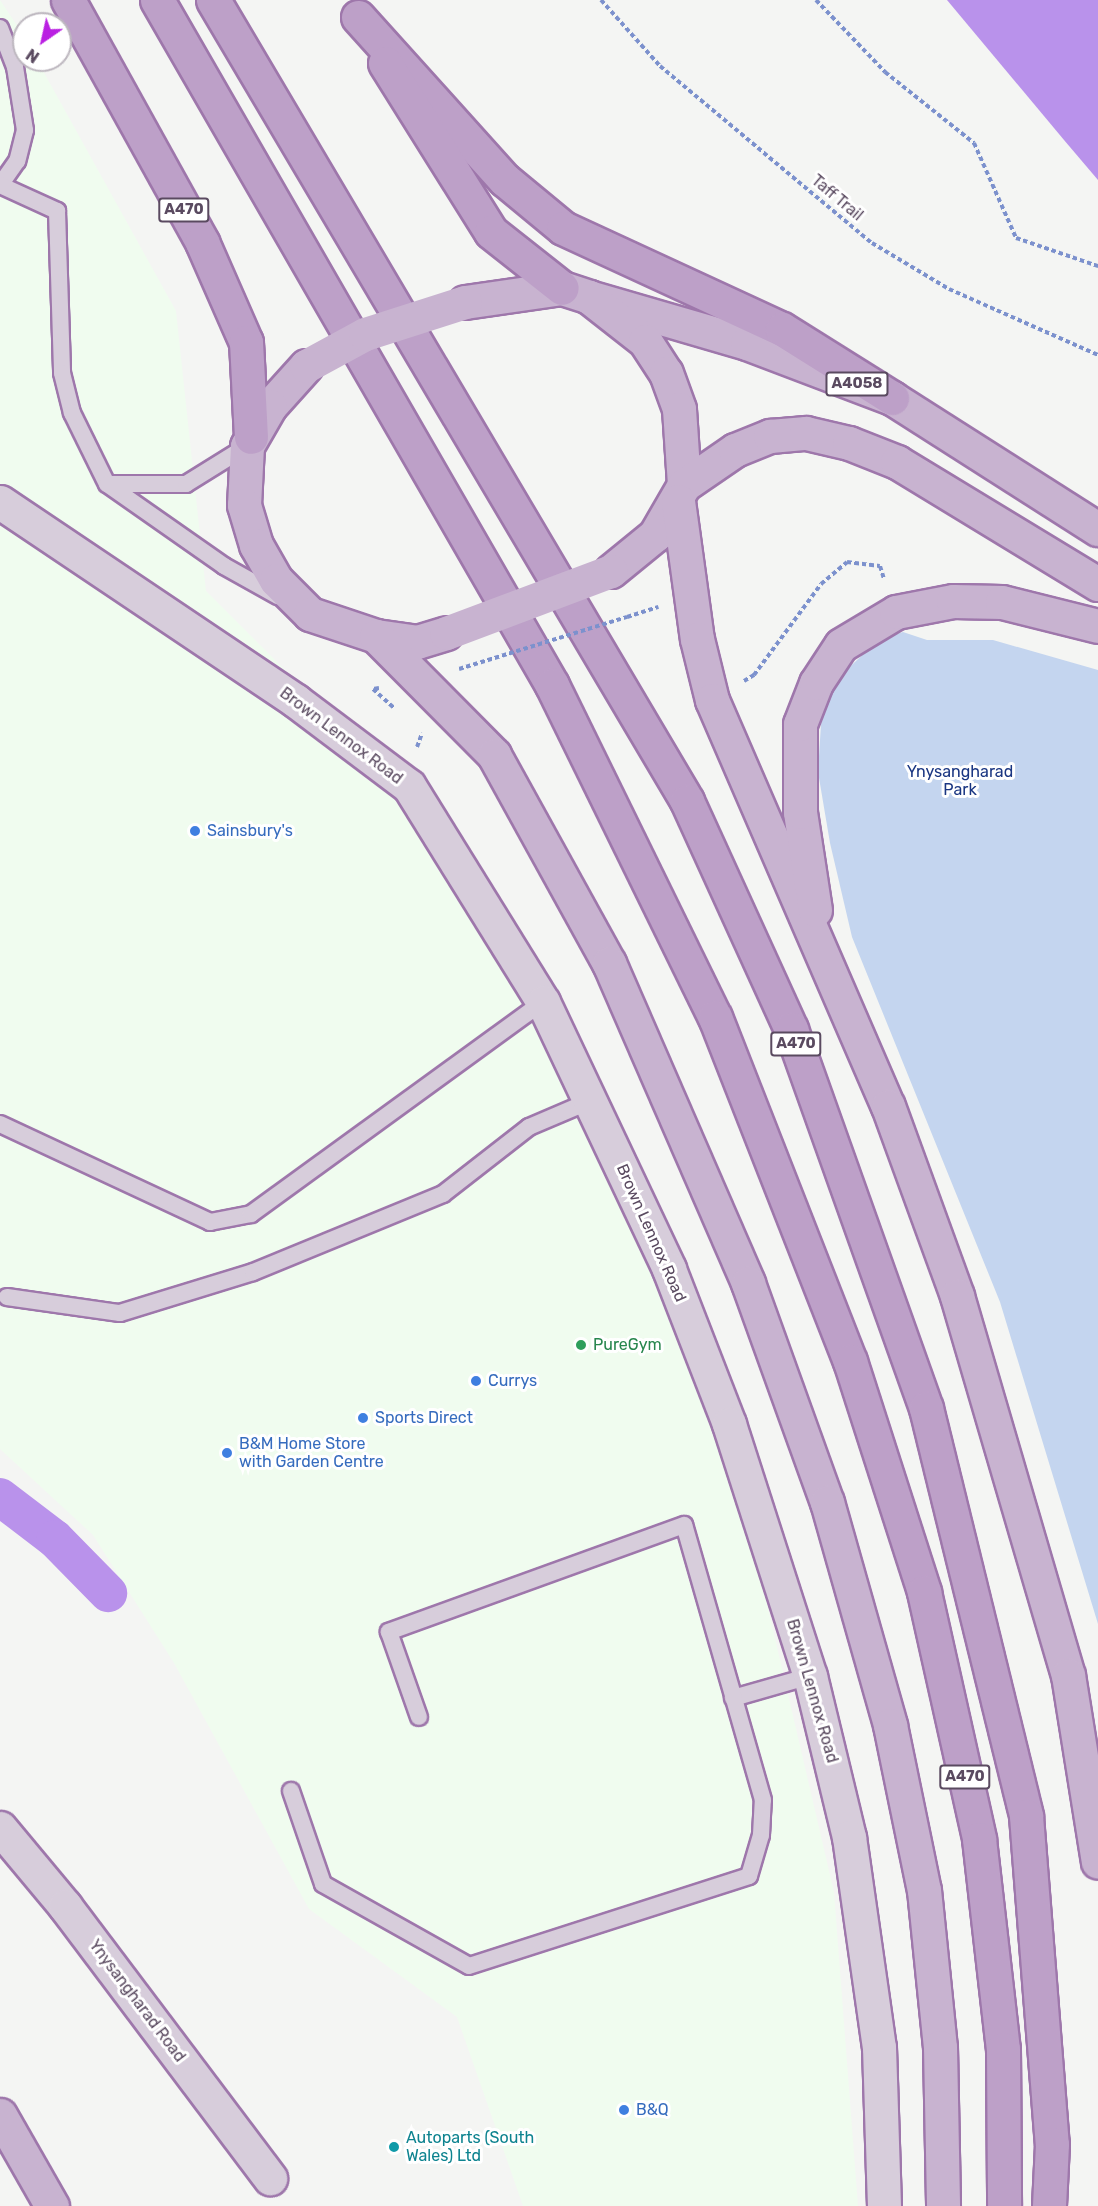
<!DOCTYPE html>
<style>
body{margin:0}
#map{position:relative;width:1098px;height:2206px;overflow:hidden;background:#f4f5f3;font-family:Rubik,sans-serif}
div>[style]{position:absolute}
.commercial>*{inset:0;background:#f0fcef}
.green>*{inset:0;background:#c4d5ef}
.water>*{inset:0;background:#b992eb}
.canal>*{height:38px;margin:-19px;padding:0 19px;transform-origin:19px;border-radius:19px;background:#b992eb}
.path>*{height:4px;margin-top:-2px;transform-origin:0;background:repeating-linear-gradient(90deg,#7c91cd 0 4.5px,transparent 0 7.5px)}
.roads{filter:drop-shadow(2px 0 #9e77ab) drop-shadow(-2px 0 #9e77ab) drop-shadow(0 2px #9e77ab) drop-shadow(0 -2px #9e77ab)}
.service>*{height:16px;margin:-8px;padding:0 8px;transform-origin:8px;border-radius:8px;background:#d7cddb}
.minor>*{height:33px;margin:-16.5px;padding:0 16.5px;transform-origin:16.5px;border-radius:16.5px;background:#d7cddb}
.primary>*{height:33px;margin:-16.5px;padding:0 16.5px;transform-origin:16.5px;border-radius:16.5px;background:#c8b3d0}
.trunk>*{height:33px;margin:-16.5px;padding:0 16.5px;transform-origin:16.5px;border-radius:16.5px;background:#bda0c8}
.path-bridge>*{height:4px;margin-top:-2px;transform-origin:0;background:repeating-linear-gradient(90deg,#7c91cd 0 4.5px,transparent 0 7.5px)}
.primary-bridge>*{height:33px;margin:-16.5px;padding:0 16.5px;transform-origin:16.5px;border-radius:16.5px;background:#c8b3d0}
.dots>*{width:16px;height:16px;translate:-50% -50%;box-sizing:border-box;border:3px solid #fff;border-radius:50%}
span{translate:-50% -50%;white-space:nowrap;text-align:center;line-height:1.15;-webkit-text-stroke:6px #fff;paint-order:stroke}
.shield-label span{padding:2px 4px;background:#fff;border:2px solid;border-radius:4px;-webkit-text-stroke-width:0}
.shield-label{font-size:15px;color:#5a4a60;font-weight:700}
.street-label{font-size:16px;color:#5a4a60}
.park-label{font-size:16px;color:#1a3682}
.shop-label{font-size:16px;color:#366cbe}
.left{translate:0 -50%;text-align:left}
.leisure-label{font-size:16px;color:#27864d}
.culture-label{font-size:16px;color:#0d838f}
.north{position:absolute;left:12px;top:12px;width:60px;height:60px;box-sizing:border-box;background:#fff;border:2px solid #bdb7bf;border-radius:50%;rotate:214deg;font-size:16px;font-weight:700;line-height:24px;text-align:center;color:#5a4a60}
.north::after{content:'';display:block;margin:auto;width:21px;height:27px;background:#ba20e2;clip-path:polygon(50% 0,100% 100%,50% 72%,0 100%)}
</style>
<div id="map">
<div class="commercial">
<i style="clip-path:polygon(0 0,24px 36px,24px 60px,37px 60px,176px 311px,206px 591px,405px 790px,561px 1066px,730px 1445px,834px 1892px,858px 2206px,523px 2206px,457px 2017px,309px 1909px,174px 1663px,93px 1535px,0 1449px)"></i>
</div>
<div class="green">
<i style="clip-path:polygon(903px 632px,927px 640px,993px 640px,1098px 670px,1098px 1624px,1000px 1302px,852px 937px,830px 843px,818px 772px,821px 724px,835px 681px,878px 640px)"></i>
</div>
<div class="water">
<i style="clip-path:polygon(947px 0,1098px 0,1098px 180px,1064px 140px)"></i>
</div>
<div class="canal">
<i style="left:0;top:1497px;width:69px;rotate:37.4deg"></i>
<i style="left:55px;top:1539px;width:76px;rotate:45.5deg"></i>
</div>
<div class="path">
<i style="left:601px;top:0;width:89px;rotate:48.2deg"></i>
<i style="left:660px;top:66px;width:276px;rotate:39.9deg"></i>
<i style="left:872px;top:243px;width:90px;rotate:30.9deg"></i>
<i style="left:949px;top:289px;width:163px;rotate:23.9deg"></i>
<i style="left:816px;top:0;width:100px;rotate:46.2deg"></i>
<i style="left:885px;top:72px;width:114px;rotate:38.6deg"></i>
<i style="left:974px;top:143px;width:104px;rotate:66.1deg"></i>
<i style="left:1016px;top:238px;width:87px;rotate:18.9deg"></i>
<i style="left:627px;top:617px;width:33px;rotate:-18deg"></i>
<i style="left:744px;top:681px;width:12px;rotate:-31deg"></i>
<i style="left:754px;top:675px;width:113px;rotate:-53.6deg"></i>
<i style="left:821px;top:584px;width:34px;rotate:-40deg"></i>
<i style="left:847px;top:562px;width:33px;rotate:7deg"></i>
<i style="left:880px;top:566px;width:14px;rotate:73deg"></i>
<i style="left:379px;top:688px;width:6px;rotate:171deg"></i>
<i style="left:373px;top:689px;width:28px;rotate:42deg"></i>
<i style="left:417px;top:747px;width:15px;rotate:-70deg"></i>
</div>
<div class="roads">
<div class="service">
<i style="left:0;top:28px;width:42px;rotate:69deg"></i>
<i style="left:15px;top:67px;width:64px;rotate:81deg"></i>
<i style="left:25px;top:130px;width:32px;rotate:104deg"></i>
<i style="left:17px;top:161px;width:28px;rotate:125deg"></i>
<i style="left:0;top:185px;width:63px;rotate:24.5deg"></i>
<i style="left:57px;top:211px;width:162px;rotate:88.2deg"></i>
<i style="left:62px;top:373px;width:41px;rotate:76deg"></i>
<i style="left:72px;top:413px;width:79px;rotate:63.8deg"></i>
<i style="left:107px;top:484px;width:143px;rotate:35deg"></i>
<i style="left:224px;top:566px;width:62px;rotate:29.1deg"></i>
<i style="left:108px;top:484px;width:78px"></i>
<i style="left:186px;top:484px;width:72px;rotate:-31.9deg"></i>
<i style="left:0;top:1124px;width:232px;rotate:25deg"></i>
<i style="left:210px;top:1222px;width:42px;rotate:-11deg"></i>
<i style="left:251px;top:1214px;width:361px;rotate:-36deg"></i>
<i style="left:7px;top:1297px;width:114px;rotate:8.1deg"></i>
<i style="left:120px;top:1313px;width:139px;rotate:-17.1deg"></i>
<i style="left:253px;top:1272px;width:205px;rotate:-22.3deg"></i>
<i style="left:443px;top:1194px;width:109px;rotate:-37.9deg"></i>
<i style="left:529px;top:1127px;width:66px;rotate:-23.1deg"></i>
<i style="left:733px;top:1698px;width:80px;rotate:-15.9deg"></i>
<i style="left:291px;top:1791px;width:98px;rotate:71deg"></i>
<i style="left:323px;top:1884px;width:167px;rotate:29.3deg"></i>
<i style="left:469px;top:1966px;width:294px;rotate:-17.8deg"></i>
<i style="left:749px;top:1876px;width:43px;rotate:-73.7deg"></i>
<i style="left:761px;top:1835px;width:35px;rotate:-87deg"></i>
<i style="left:763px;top:1800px;width:286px;rotate:-106deg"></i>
<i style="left:684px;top:1525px;width:314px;rotate:160.1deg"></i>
<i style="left:389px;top:1632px;width:90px;rotate:70.6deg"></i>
</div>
<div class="minor">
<i style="left:0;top:502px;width:357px;rotate:33.9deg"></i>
<i style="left:296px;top:701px;width:141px;rotate:37deg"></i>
<i style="left:409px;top:786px;width:254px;rotate:58.2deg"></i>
<i style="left:543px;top:1002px;width:295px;rotate:64.7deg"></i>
<i style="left:669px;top:1269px;width:166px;rotate:68.8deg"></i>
<i style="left:729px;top:1424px;width:265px;rotate:72.2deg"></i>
<i style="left:810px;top:1676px;width:166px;rotate:76.4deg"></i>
<i style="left:849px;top:1837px;width:212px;rotate:81.9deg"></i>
<i style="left:879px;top:2047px;width:159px;rotate:88.2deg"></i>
<i style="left:0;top:1828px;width:102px;rotate:50.2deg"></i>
<i style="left:65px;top:1906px;width:341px;rotate:53deg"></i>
</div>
<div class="primary">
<i style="left:589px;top:297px;width:165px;rotate:16.2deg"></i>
<i style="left:747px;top:343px;width:155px;rotate:20.8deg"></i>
<i style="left:892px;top:398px;width:244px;rotate:32.5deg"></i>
<i style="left:465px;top:302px;width:98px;rotate:-8.2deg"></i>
<i style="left:562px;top:288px;width:28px;rotate:18deg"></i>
<i style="left:589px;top:297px;width:71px;rotate:38.2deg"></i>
<i style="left:645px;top:341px;width:38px;rotate:57deg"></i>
<i style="left:666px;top:373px;width:38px;rotate:70deg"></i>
<i style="left:679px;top:409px;width:76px;rotate:86.2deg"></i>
<i style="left:684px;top:485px;width:58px;rotate:120.1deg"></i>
<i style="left:655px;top:535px;width:57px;rotate:140.7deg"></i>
<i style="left:306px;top:366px;width:54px;rotate:132deg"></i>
<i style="left:270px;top:406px;width:46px;rotate:119.9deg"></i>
<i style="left:247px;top:446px;width:59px;rotate:92.9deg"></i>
<i style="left:244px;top:505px;width:42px;rotate:73.3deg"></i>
<i style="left:256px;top:545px;width:40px;rotate:60.3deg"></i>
<i style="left:276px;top:580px;width:48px;rotate:45deg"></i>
<i style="left:310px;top:614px;width:70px;rotate:18.4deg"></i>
<i style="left:376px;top:636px;width:41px;rotate:8.3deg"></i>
<i style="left:417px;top:642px;width:30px;rotate:-17deg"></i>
<i style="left:684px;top:485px;width:62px;rotate:-34.5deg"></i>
<i style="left:735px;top:450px;width:38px;rotate:-22deg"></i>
<i style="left:770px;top:436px;width:36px;rotate:-5deg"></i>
<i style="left:806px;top:433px;width:44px;rotate:13.1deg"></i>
<i style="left:849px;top:443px;width:52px;rotate:21.6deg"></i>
<i style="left:897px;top:462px;width:235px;rotate:31.3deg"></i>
<i style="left:678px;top:501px;width:139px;rotate:82.2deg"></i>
<i style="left:697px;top:639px;width:63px;rotate:76.2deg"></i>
<i style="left:712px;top:700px;width:443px;rotate:66.6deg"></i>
<i style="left:888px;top:1106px;width:202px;rotate:70deg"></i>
<i style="left:957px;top:1296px;width:395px;rotate:73.7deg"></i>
<i style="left:1068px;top:1675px;width:189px;rotate:80.9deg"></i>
<i style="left:376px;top:636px;width:168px;rotate:45.2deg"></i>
<i style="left:494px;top:755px;width:238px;rotate:61.1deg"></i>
<i style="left:609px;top:963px;width:349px;rotate:66.5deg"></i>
<i style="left:748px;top:1283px;width:233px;rotate:70.2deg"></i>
<i style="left:827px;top:1502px;width:232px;rotate:74.2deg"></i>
<i style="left:890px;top:1725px;width:168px;rotate:78.4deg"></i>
<i style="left:924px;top:1890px;width:158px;rotate:84.2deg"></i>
<i style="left:940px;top:2047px;width:159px;rotate:88.9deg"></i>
<i style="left:815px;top:910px;width:99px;rotate:-98.7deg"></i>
<i style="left:800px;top:812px;width:88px;rotate:-90deg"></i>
<i style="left:800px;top:724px;width:44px;rotate:-68.7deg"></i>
<i style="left:816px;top:683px;width:45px;rotate:-56.7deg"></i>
<i style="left:841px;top:645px;width:64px;rotate:-31deg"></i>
<i style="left:896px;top:612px;width:58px;rotate:-10.9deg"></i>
<i style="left:953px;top:601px;width:49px;rotate:1.2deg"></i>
<i style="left:1002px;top:602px;width:99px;rotate:14deg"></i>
<i style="left:0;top:2115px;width:105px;rotate:60.3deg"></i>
</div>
<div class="trunk">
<i style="left:68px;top:0;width:277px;rotate:61deg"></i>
<i style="left:202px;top:242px;width:109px;rotate:66.3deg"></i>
<i style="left:246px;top:342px;width:95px;rotate:87deg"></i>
<i style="left:157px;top:0;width:791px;rotate:60.03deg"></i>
<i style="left:552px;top:685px;width:370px;rotate:63.9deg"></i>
<i style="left:715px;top:1017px;width:370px;rotate:68.6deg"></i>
<i style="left:850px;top:1361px;width:243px;rotate:72.2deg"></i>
<i style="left:924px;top:1592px;width:253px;rotate:77.4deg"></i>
<i style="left:979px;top:1839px;width:211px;rotate:83.5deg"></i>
<i style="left:1003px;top:2049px;width:157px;rotate:89.6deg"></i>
<i style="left:213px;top:0;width:931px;rotate:59.38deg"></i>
<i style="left:687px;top:801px;width:251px;rotate:65.5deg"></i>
<i style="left:791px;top:1029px;width:402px;rotate:70.4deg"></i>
<i style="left:926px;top:1408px;width:420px;rotate:76.2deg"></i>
<i style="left:1026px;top:1816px;width:329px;rotate:85.5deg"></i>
<i style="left:1052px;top:2144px;width:62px;rotate:92.8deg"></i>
<i style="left:358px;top:17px;width:219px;rotate:48deg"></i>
<i style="left:505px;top:180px;width:75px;rotate:39.6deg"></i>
<i style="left:563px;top:228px;width:241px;rotate:24.8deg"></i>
<i style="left:782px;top:329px;width:130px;rotate:32.1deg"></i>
<i style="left:385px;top:63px;width:199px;rotate:57.9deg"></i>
<i style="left:491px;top:232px;width:90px;rotate:38.3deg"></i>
</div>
</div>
<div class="path-bridge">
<i style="left:459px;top:669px;width:176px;rotate:-17.2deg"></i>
</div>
<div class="primary-bridge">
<i style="left:306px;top:366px;width:67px;rotate:-28.5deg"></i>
<i style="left:365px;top:334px;width:105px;rotate:-17.7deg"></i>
<i style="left:446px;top:633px;width:176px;rotate:-20.6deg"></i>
</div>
<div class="dots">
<i style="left:195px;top:831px;background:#3f7fe0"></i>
<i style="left:581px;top:1345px;background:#2e9e5b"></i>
<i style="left:476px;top:1381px;background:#3f7fe0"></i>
<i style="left:363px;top:1418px;background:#3f7fe0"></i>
<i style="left:227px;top:1453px;background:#3f7fe0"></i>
<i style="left:624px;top:2110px;background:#3f7fe0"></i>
<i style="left:394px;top:2147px;background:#0f9aa8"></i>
</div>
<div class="shield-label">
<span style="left:184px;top:210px">A470</span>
<span style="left:857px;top:384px">A4058</span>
<span style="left:796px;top:1044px">A470</span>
<span style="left:965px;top:1777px">A470</span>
</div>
<div class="street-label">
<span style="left:837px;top:198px;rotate:40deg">Taff Trail</span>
<span style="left:341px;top:736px;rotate:37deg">Brown Lennox Road</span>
<span style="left:651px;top:1233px;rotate:66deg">Brown Lennox Road</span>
<span style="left:812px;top:1691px;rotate:74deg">Brown Lennox Road</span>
<span style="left:137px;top:2001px;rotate:53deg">Ynysangharad Road</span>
</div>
<div class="park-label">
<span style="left:960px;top:781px">Ynysangharad<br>Park</span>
</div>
<div class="shop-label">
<span class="left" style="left:207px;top:831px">Sainsbury's</span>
<span class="left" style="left:488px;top:1381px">Currys</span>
<span class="left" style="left:375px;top:1418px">Sports Direct</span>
<span class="left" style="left:239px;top:1453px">B&amp;M Home Store<br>with Garden Centre</span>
<span class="left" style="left:636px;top:2110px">B&amp;Q</span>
</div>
<div class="leisure-label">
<span class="left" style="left:593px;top:1345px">PureGym</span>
</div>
<div class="culture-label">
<span class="left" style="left:406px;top:2147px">Autoparts (South<br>Wales) Ltd</span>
</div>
<div class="north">N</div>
</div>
